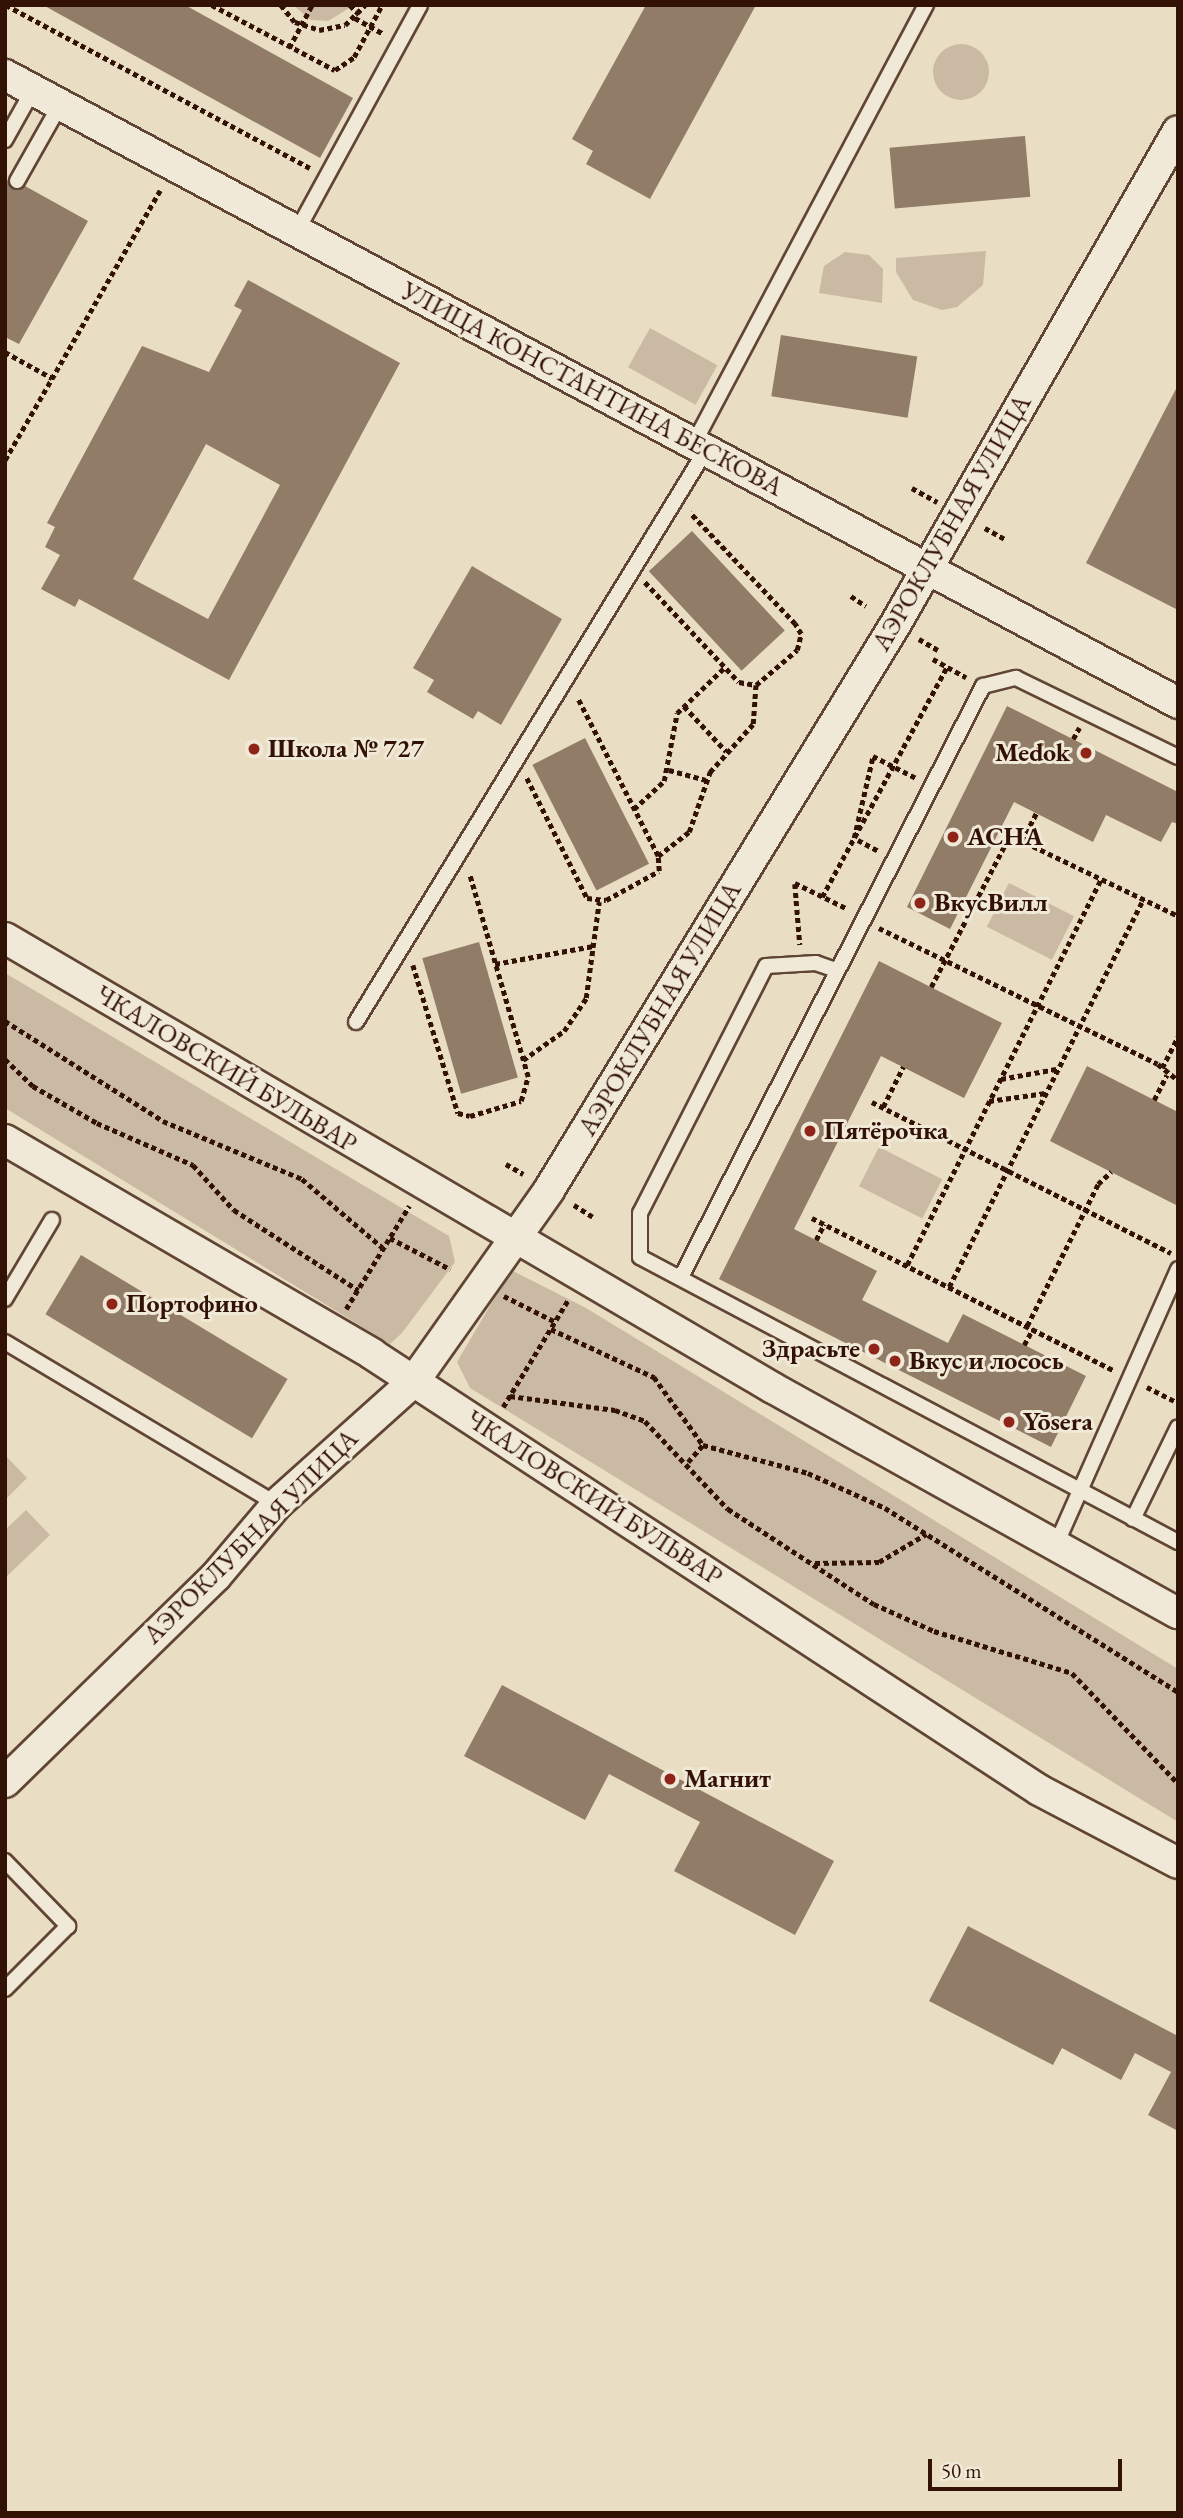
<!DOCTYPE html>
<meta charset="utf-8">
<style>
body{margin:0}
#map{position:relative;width:1183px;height:2518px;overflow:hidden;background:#e9ddc3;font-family:"EB Garamond",serif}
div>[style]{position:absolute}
.green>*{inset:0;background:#cabaa3;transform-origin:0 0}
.round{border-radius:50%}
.building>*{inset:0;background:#917c68;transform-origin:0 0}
.path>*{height:4.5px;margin-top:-2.25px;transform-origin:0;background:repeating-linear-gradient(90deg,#321205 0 5px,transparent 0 8.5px)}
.roads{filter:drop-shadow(2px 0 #604534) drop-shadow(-2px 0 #604534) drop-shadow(0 2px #604534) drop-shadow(0 -2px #604534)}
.service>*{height:14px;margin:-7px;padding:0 7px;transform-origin:7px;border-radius:7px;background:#f1e9d8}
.minor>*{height:30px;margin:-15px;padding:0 15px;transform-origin:15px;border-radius:15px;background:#f1e9d8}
.dots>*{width:19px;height:19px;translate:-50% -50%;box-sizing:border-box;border:4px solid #f1e9d8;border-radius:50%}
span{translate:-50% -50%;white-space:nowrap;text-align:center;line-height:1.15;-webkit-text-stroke:6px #f1e9d8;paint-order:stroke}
.street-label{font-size:26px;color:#321205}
.poi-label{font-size:26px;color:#321205;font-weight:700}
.left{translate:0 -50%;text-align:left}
.right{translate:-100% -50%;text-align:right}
.frame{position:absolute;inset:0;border:7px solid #321205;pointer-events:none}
.scale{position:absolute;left:928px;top:2459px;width:194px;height:32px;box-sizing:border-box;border:4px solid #321205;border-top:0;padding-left:9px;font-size:21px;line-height:24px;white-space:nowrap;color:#321205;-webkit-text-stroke:5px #f1e9d8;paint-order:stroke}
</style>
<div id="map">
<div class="green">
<i style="clip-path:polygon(293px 5px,354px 5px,328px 21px,311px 20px)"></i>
<i class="round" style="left:933px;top:44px;width:56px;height:56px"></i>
<i style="clip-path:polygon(986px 251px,983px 285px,957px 307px,942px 310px,913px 300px,896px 272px,896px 258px)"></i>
<i style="clip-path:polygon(845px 252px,869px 255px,883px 269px,882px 303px,819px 293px,824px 266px)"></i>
<i style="left:650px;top:328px;width:77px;height:45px;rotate:29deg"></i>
<i style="left:1009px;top:883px;width:73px;height:49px;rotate:27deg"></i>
<i style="clip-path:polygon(5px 973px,449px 1236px,455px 1262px,402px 1333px,390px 1344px,5px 1108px)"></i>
<i style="left:879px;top:1147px;width:71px;height:44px;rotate:27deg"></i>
<i style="clip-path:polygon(511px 1270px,586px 1308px,1178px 1669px,1178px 1822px,470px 1388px,457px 1362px)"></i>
<i style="clip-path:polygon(5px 1455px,27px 1478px,5px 1500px)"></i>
<i style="clip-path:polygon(26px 1510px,50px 1535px,5px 1578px,5px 1530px)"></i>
</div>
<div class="building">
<i style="clip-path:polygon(43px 5px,185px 5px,353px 98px,320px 158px)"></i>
<i style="clip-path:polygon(646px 5px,756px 5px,650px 199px,586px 164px,593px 151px,572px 139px)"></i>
<i style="left:1025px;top:136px;width:61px;height:136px;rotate:85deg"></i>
<i style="clip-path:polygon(5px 175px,12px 189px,25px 186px,88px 221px,19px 344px,5px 337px)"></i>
<i style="clip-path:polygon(evenodd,248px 280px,400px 363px,229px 680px,79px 599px,75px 607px,41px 589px,60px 555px,45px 547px,55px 527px,47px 523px,142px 346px,209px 372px,242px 310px,234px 306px,248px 280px,206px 444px,280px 485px,208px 619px,133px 579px,206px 444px)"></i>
<i style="left:781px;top:335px;width:138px;height:62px;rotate:9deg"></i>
<i style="clip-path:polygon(1178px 385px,1178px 610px,1086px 563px)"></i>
<i style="left:692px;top:531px;width:136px;height:59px;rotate:47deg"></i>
<i style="clip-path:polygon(472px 566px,562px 619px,501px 725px,478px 711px,473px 719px,427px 692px,434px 680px,413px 668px)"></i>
<i style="clip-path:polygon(1007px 706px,1178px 792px,1178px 824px,1172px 822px,1161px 842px,1106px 815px,1093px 842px,1014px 802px,950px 929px,907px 907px)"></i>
<i style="left:585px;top:738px;width:141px;height:59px;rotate:63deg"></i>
<i style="left:479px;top:942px;width:141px;height:59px;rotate:74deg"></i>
<i style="clip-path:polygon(879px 961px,1002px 1023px,964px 1098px,881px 1056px,794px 1229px,877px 1271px,862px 1300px,948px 1343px,963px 1314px,1086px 1376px,1051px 1447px,719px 1279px)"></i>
<i style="clip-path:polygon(1087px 1066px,1178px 1112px,1178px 1206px,1050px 1141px)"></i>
<i style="left:81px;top:1255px;width:241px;height:69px;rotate:31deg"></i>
<i style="clip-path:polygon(502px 1685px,834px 1861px,795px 1935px,674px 1871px,700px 1822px,609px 1774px,585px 1820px,464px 1756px)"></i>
<i style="clip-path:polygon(968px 1926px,1178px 2036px,1178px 2131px,1148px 2115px,1171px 2072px,1135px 2053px,1121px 2080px,1062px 2048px,1053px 2065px,929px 2001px)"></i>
</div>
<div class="path">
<i style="left:6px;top:5px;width:345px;rotate:28.2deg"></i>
<i style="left:212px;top:5px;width:139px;rotate:27.9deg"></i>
<i style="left:335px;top:70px;width:23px;rotate:-34deg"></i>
<i style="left:354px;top:57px;width:59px;rotate:-61.7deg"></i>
<i style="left:281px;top:5px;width:22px;rotate:51deg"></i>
<i style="left:295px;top:22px;width:25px;rotate:18deg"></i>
<i style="left:319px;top:30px;width:26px;rotate:-11deg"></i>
<i style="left:345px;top:25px;width:28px;rotate:-45deg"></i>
<i style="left:350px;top:5px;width:13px;rotate:45deg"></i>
<i style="left:355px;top:18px;width:33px;rotate:29deg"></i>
<i style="left:289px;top:48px;width:49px;rotate:-61.9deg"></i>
<i style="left:5px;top:352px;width:54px;rotate:29deg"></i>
<i style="left:5px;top:460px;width:311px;rotate:-60.1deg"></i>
<i style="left:912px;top:488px;width:29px;rotate:29deg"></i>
<i style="left:985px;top:528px;width:23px;rotate:29deg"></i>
<i style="left:645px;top:582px;width:137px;rotate:46.8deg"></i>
<i style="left:739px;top:682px;width:17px;rotate:10deg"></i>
<i style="left:756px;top:685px;width:54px;rotate:-40.5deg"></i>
<i style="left:797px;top:650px;width:16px;rotate:-76deg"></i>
<i style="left:801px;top:634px;width:12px;rotate:-121deg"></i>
<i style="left:795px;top:624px;width:153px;rotate:-133.4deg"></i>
<i style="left:851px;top:596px;width:18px;rotate:34deg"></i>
<i style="left:919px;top:639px;width:22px;rotate:30deg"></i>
<i style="left:933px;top:659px;width:38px;rotate:29deg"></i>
<i style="left:684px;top:706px;width:62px;rotate:47deg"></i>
<i style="left:1073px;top:739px;width:13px;rotate:-61deg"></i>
<i style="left:669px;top:770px;width:38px;rotate:15deg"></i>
<i style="left:527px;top:778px;width:134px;rotate:63.4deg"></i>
<i style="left:587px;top:898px;width:19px;rotate:6deg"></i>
<i style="left:606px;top:900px;width:60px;rotate:-28.7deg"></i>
<i style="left:659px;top:871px;width:15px;rotate:-94deg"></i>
<i style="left:658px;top:856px;width:178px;rotate:-117deg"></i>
<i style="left:634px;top:809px;width:41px;rotate:-43deg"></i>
<i style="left:664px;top:781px;width:69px;rotate:-79.2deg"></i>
<i style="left:677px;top:713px;width:65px;rotate:-43.8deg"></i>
<i style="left:854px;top:838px;width:84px;rotate:-77deg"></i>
<i style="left:873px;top:756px;width:48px;rotate:27.1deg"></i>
<i style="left:858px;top:840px;width:24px;rotate:28deg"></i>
<i style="left:1022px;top:841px;width:31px;rotate:-63deg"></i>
<i style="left:658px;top:856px;width:39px;rotate:-38deg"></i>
<i style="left:689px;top:832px;width:64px;rotate:-70.7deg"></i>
<i style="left:710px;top:772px;width:64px;rotate:-48.1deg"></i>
<i style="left:753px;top:724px;width:39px;rotate:-86deg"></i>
<i style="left:795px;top:883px;width:59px;rotate:26.1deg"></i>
<i style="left:795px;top:884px;width:61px;rotate:85.3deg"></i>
<i style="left:822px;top:897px;width:262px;rotate:-61.5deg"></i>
<i style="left:879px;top:928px;width:310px;rotate:26deg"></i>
<i style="left:1158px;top:1064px;width:26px;rotate:39deg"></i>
<i style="left:495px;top:964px;width:100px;rotate:-10.4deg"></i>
<i style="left:413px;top:965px;width:155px;rotate:73.1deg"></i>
<i style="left:458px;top:1113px;width:12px;rotate:14deg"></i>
<i style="left:470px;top:1116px;width:53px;rotate:-16.4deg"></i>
<i style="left:521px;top:1101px;width:25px;rotate:-74deg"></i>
<i style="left:528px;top:1077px;width:212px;rotate:-106.1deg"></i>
<i style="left:931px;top:987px;width:171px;rotate:-62.5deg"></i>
<i style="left:1010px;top:835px;width:187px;rotate:25.7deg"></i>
<i style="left:5px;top:1021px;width:187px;rotate:32.3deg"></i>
<i style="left:163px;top:1121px;width:151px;rotate:22.6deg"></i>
<i style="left:302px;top:1179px;width:106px;rotate:40.4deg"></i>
<i style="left:5px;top:1059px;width:39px;rotate:44deg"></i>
<i style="left:33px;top:1086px;width:74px;rotate:30deg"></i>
<i style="left:97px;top:1123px;width:105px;rotate:23.6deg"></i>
<i style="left:193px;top:1165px;width:61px;rotate:47.7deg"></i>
<i style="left:234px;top:1210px;width:148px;rotate:32.8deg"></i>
<i style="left:523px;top:1060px;width:50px;rotate:-35.3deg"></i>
<i style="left:564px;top:1031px;width:40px;rotate:-56deg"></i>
<i style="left:586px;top:998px;width:97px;rotate:-82.3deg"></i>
<i style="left:1162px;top:1068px;width:35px;rotate:-63deg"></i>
<i style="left:1001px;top:1079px;width:56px;rotate:-10.3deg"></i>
<i style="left:1154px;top:1100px;width:28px;rotate:-63deg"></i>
<i style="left:989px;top:1101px;width:57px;rotate:-8.1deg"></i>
<i style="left:872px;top:1102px;width:335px;rotate:26.8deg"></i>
<i style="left:883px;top:1107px;width:45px;rotate:-63.4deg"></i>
<i style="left:506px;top:1164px;width:20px;rotate:30deg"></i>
<i style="left:574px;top:1205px;width:22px;rotate:32deg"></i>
<i style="left:812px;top:1218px;width:339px;rotate:26.8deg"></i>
<i style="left:390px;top:1238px;width:68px;rotate:27.3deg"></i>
<i style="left:816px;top:1240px;width:18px;rotate:-63deg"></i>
<i style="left:907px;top:1265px;width:432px;rotate:-63.3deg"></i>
<i style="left:949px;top:1287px;width:434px;rotate:-63.4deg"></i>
<i style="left:504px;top:1296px;width:58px;rotate:26.6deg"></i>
<i style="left:346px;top:1309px;width:121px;rotate:-58.5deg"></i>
<i style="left:1027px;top:1326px;width:159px;rotate:-63.4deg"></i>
<i style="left:1098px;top:1184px;width:18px;rotate:-43deg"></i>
<i style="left:551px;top:1329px;width:114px;rotate:25deg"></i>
<i style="left:654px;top:1377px;width:84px;rotate:54.2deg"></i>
<i style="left:703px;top:1445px;width:109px;rotate:14.9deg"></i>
<i style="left:808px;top:1473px;width:85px;rotate:24.4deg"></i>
<i style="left:885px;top:1508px;width:346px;rotate:32.1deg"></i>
<i style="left:1024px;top:1345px;width:18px;rotate:-61deg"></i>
<i style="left:1147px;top:1387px;width:35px;rotate:27deg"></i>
<i style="left:510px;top:1396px;width:106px;rotate:7.6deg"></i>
<i style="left:615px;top:1410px;width:32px;rotate:20deg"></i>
<i style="left:645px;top:1421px;width:121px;rotate:46.7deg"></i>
<i style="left:728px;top:1509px;width:174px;rotate:33.1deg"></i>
<i style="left:874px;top:1604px;width:66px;rotate:24.2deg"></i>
<i style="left:934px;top:1631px;width:144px;rotate:16.9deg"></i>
<i style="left:1072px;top:1673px;width:153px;rotate:46.1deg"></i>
<i style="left:503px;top:1407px;width:125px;rotate:-58.7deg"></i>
<i style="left:688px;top:1462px;width:23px;rotate:-49deg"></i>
<i style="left:815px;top:1563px;width:64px;rotate:-0.9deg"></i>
<i style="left:879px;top:1562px;width:55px;rotate:-30.8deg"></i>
</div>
<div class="roads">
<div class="service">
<i style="left:5px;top:140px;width:57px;rotate:-60.8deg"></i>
<i style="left:17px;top:181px;width:87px;rotate:-60.5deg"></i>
<i style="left:297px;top:231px;width:257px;rotate:-61.4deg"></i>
<i style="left:694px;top:443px;width:496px;rotate:-62.1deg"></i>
<i style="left:833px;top:969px;width:18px;rotate:-161deg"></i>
<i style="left:816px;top:963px;width:50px;rotate:176.6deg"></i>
<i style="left:766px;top:966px;width:277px;rotate:117deg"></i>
<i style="left:640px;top:1213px;width:44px;rotate:90deg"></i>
<i style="left:640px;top:1257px;width:609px;rotate:27.91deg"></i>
<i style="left:356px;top:1022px;width:671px;rotate:-58.54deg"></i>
<i style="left:681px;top:1277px;width:664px;rotate:-62.93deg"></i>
<i style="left:983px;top:686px;width:34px;rotate:-14deg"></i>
<i style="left:1016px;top:678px;width:180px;rotate:26deg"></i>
<i style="left:5px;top:1299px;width:92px;rotate:-59.3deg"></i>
<i style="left:5px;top:1342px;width:317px;rotate:30.8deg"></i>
<i style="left:1133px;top:1519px;width:102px;rotate:-63.9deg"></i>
<i style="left:1055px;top:1547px;width:304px;rotate:-66.1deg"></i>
<i style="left:5px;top:1861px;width:91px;rotate:45.9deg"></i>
<i style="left:68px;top:1926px;width:89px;rotate:135deg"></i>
</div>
<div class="minor">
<i style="left:5px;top:75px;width:1331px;rotate:28.16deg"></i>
<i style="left:5px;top:938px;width:890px;rotate:30.37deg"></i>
<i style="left:773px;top:1388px;width:463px;rotate:29.1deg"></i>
<i style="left:5px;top:1140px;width:425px;rotate:30.2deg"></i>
<i style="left:372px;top:1354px;width:797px;rotate:33.17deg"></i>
<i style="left:1039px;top:1790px;width:157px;rotate:27.7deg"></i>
<i style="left:5px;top:1782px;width:295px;rotate:-44.3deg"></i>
<i style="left:216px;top:1576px;width:94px;rotate:-49.7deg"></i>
<i style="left:277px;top:1504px;width:184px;rotate:-41.9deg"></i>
<i style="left:414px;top:1381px;width:234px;rotate:-54.7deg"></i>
<i style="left:549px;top:1190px;width:663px;rotate:-58.52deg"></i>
<i style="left:895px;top:625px;width:569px;rotate:-60.19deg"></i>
</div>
</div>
<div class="dots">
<i style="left:254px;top:749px;background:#8f2418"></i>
<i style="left:1086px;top:753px;background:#8f2418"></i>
<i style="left:953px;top:837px;background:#8f2418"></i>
<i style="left:920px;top:903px;background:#8f2418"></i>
<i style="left:810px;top:1131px;background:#8f2418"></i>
<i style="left:112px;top:1304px;background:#8f2418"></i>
<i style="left:874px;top:1349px;background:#8f2418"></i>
<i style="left:895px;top:1361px;background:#8f2418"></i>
<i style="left:1009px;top:1422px;background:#8f2418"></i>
<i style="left:670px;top:1779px;background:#8f2418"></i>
</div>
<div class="street-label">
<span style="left:592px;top:389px;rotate:28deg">УЛИЦА КОНСТАНТИНА БЕСКОВА</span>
<span style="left:952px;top:523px;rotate:-60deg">АЭРОКЛУБНАЯ УЛИЦА</span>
<span style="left:660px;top:1009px;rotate:-59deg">АЭРОКЛУБНАЯ УЛИЦА</span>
<span style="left:226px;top:1069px;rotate:31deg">ЧКАЛОВСКИЙ БУЛЬВАР</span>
<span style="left:594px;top:1498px;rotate:33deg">ЧКАЛОВСКИЙ БУЛЬВАР</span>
<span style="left:251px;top:1537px;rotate:-45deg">АЭРОКЛУБНАЯ УЛИЦА</span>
</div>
<div class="poi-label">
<span class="left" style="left:268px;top:749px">Школа № 727</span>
<span class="right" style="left:1070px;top:753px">Medok</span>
<span class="left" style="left:967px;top:837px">АСНА</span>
<span class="left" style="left:934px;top:903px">ВкусВилл</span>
<span class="left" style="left:824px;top:1131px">Пятёрочка</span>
<span class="left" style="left:126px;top:1304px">Портофино</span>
<span class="right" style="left:860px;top:1349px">Здрасьте</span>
<span class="left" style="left:909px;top:1361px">Вкус и лосось</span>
<span class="left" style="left:1023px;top:1422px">Yōsera</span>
<span class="left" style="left:684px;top:1779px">Магнит</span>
</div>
<div class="frame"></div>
<div class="scale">50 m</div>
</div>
